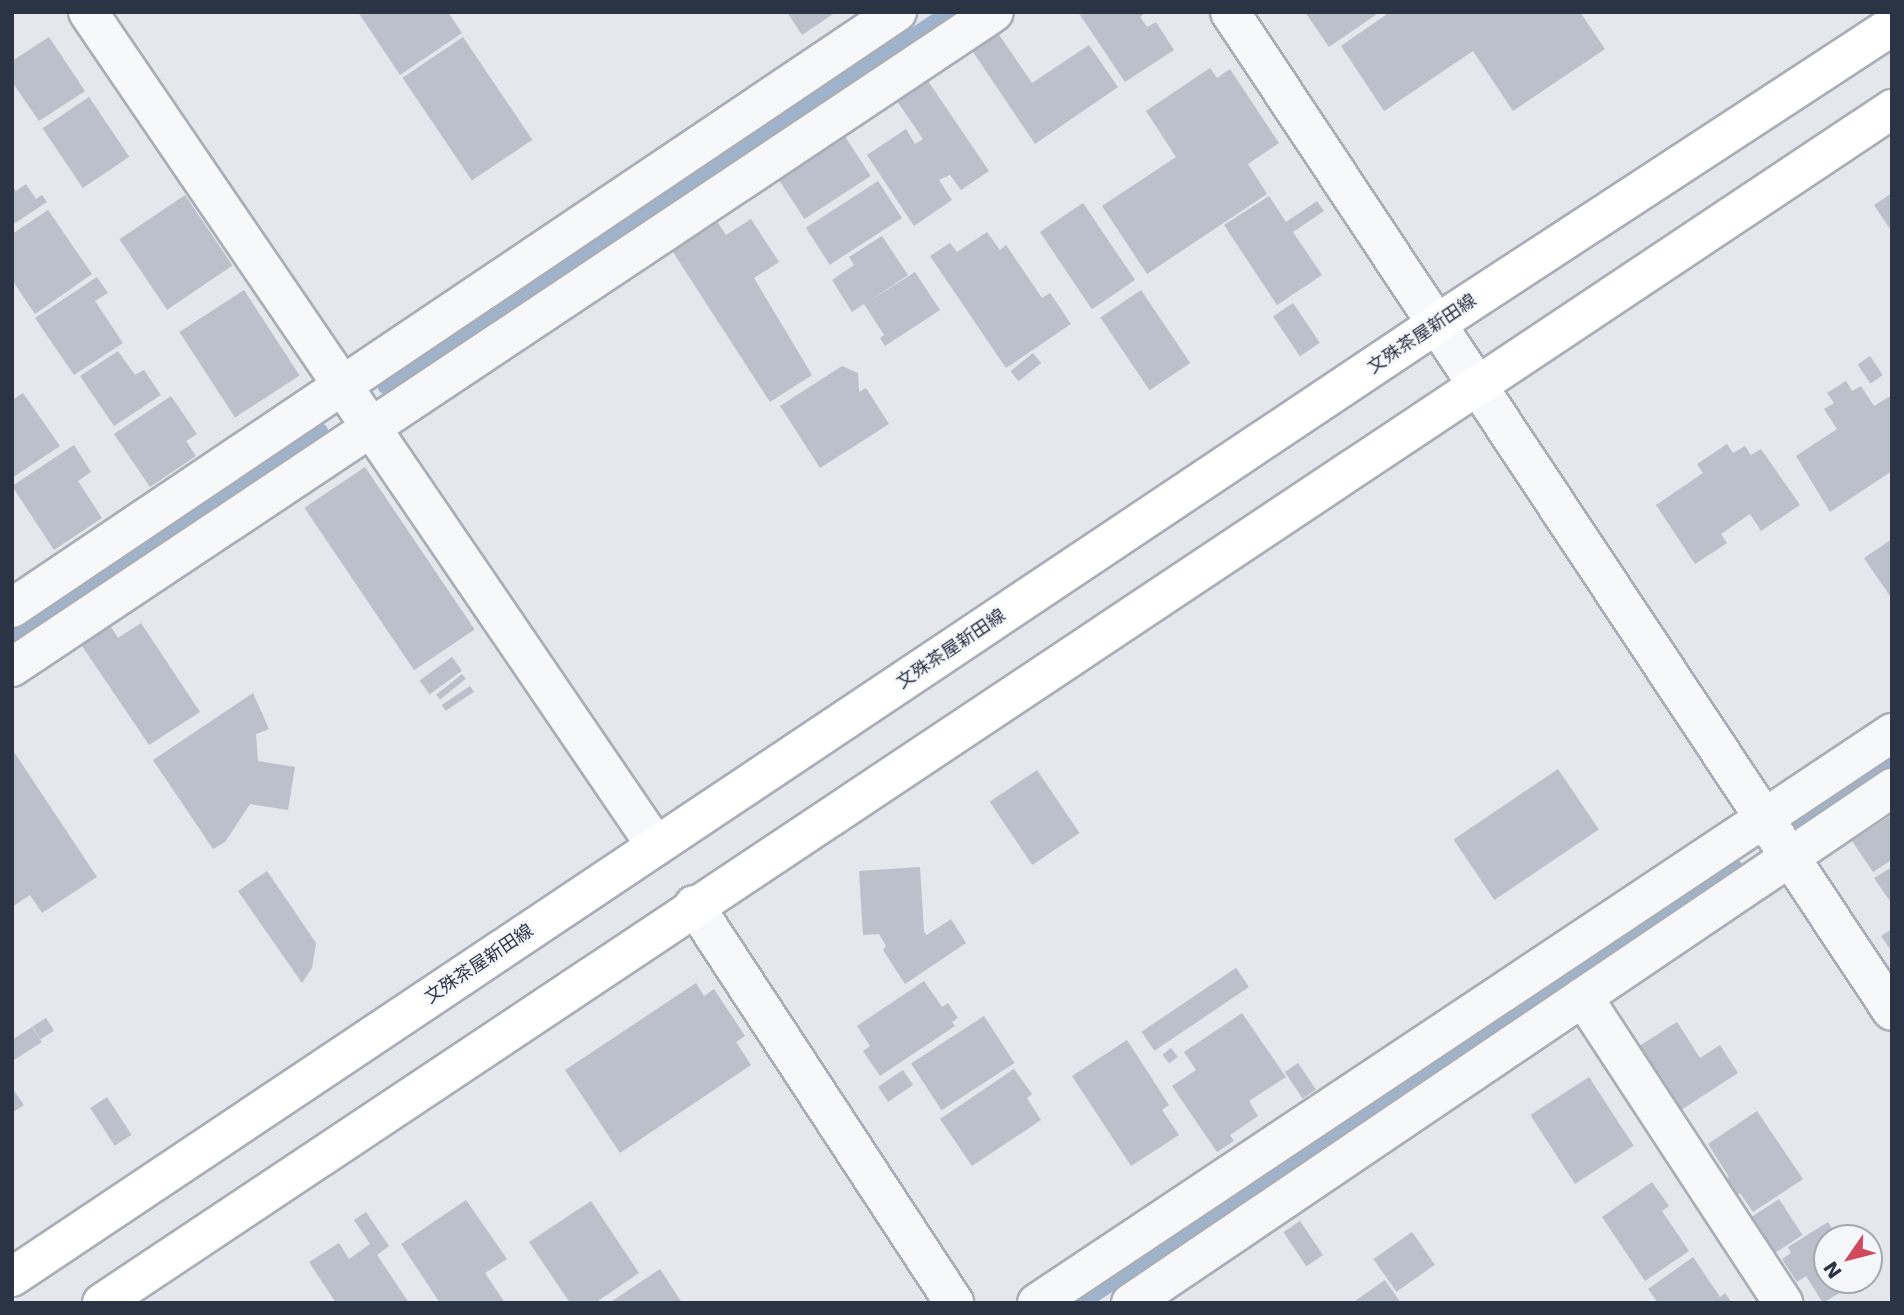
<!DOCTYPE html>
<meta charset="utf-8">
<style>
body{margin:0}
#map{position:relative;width:1904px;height:1315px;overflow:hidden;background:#e4e7ec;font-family:"DejaVu Sans","Noto Sans JP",sans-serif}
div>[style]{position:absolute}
.stream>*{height:14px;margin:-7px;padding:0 7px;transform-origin:7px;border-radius:7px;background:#9fb4cc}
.building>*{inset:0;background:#bbc0ca;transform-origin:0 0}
.roads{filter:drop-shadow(2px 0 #a9aeb7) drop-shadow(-2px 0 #a9aeb7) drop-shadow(0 2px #a9aeb7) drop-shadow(0 -2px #a9aeb7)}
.minor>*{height:38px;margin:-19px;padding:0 19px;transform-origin:19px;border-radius:19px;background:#f7f8fa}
.major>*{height:38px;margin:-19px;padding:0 19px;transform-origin:19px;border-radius:19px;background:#fff}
span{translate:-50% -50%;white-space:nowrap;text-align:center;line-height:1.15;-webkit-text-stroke:5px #f4f6f9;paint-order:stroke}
.street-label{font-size:18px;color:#2b3445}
.frame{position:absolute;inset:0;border:14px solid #2b3445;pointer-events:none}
.north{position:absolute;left:1813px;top:1224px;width:70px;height:70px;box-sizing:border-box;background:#f4f6f9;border:2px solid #a4a8b1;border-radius:50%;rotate:235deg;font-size:19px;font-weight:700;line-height:28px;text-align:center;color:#2b3445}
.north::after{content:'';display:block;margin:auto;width:24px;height:32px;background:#d1495b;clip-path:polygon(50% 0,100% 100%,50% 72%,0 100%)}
</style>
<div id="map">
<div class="stream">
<i style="left:385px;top:387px;width:676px;rotate:-33.67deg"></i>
<i style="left:12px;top:636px;width:371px;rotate:-33.6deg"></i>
<i style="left:1799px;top:825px;width:111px;rotate:-33.3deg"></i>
<i style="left:1083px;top:1303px;width:785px;rotate:-33.73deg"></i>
</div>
<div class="building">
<i style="clip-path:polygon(358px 12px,448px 12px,462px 33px,400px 75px)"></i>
<i style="clip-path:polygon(787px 12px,836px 12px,802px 35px)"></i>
<i style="clip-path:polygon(1078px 12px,1146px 12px,1140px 17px,1147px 27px,1156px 22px,1174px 50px,1125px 82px)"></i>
<i style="clip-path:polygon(1305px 12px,1376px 12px,1377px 14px,1329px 47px)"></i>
<i style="clip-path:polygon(1390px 12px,1580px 12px,1605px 49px,1513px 111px,1473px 51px,1384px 111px,1341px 46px)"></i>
<i style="clip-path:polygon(993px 26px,1032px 83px,1089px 45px,1118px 87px,1035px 144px,967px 43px)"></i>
<i style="clip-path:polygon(49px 37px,85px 91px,39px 121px,12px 82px,12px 61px)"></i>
<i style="left:463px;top:37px;width:124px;height:73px;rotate:56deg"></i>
<i style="clip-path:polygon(1210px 68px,1217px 78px,1230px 69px,1279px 143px,1248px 164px,1267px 194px,1147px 274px,1102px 206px,1176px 157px,1146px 111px)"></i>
<i style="clip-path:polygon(928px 81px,989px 171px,961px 190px,950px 175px,939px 180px,952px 200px,914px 226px,867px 155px,906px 129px,915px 144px,923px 139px,897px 101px)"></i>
<i style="left:89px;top:97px;width:72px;height:56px;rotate:56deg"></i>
<i style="left:844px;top:135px;width:49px;height:79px;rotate:57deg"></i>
<i style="left:878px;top:181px;width:44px;height:86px;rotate:57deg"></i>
<i style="clip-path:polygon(26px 184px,36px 199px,42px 195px,47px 202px,12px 225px,12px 185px,16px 191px)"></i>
<i style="clip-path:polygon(1892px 193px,1892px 232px,1874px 205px)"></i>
<i style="left:185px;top:195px;width:85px;height:79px;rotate:56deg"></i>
<i style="clip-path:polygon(1269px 196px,1286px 222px,1317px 201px,1324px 211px,1293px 232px,1322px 275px,1277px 305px,1224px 225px)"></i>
<i style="left:1083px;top:203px;width:93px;height:52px;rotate:56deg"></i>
<i style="clip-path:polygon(48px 210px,92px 274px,35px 314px,12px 280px,12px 234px)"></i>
<i style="clip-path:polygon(751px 219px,779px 262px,754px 278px,812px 375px,770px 402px,671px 249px,716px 220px,726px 235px)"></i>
<i style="clip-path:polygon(987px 232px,1000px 250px,1006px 245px,1042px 298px,1050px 293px,1071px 324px,1006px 368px,930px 256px,950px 243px,957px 252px)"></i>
<i style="clip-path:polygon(882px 236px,908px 275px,868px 302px,915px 272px,940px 310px,885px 346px,880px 338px,884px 335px,864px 304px,852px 312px,832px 280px,854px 265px,849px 257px)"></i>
<i style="clip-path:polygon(97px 277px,108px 293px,95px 301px,123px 343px,74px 375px,35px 318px)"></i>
<i style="left:244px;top:290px;width:102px;height:77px;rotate:57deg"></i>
<i style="left:1141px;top:290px;width:88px;height:49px;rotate:56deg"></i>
<i style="left:1293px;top:303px;width:48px;height:24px;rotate:56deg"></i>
<i style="clip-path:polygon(118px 351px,135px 375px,144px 370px,161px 395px,114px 426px,80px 376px)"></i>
<i style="left:1033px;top:353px;width:13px;height:29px;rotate:51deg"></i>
<i style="left:1870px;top:356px;width:23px;height:15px;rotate:56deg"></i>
<i style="clip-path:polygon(842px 366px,858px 373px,859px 392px,866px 388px,889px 424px,820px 468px,780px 406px)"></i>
<i style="clip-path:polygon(1846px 381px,1852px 391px,1861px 386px,1874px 406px,1892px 395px,1892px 471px,1830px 512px,1796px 456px,1837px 429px,1824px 409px,1834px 403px,1827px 393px)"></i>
<i style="clip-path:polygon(23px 393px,60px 446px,12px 478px,12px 400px)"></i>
<i style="clip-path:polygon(171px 396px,197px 434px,186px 441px,196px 456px,150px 487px,114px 434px)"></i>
<i style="clip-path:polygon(1727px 444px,1733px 453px,1745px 446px,1751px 455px,1761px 449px,1800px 505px,1761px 531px,1750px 514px,1721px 534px,1727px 543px,1695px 564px,1656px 505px,1703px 473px,1697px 464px)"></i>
<i style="clip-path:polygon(74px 445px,91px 472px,78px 481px,102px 518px,54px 550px,12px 486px)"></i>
<i style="left:365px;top:467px;width:196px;height:73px;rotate:56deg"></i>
<i style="clip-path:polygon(1892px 539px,1892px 599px,1864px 558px)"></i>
<i style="clip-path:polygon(141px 623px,200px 712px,149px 745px,80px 643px,109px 624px,118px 638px)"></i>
<i style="left:452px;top:657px;width:17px;height:40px;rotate:54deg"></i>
<i style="left:462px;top:674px;width:6px;height:33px;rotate:51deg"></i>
<i style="left:470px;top:686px;width:7px;height:34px;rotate:56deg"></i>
<i style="clip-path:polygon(253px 693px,269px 729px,256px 734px,258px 761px,295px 767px,288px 810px,250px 804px,225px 842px,213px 849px,153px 760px)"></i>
<i style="clip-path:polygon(12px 749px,97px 877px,42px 913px,30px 895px,12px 907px)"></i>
<i style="left:1558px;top:769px;width:73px;height:126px;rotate:56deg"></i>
<i style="left:1037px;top:770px;width:76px;height:57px;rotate:56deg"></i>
<i style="clip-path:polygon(1892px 815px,1892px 864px,1890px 861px,1873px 872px,1852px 841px)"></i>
<i style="clip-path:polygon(920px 867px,924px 932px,927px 935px,951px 919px,966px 943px,905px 984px,883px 950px,886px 946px,879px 934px,863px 935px,859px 871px)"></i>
<i style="clip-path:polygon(1892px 867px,1892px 904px,1874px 878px)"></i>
<i style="clip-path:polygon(267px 871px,316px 943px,312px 968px,302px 983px,238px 891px)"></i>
<i style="clip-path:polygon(1892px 929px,1892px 952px,1881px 936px)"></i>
<i style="left:1236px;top:968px;width:23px;height:114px;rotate:56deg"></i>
<i style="clip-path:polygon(924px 981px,942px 1007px,948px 1003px,958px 1018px,952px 1022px,955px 1026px,880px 1076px,863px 1051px,870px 1046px,857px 1026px)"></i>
<i style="clip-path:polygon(696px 983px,704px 996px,714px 989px,745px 1036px,736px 1042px,751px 1065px,620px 1153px,565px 1070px)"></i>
<i style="clip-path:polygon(1242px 1013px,1286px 1077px,1249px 1101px,1258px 1116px,1230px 1135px,1234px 1141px,1217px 1152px,1172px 1086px,1196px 1070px,1184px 1052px)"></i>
<i style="left:984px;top:1016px;width:56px;height:87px;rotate:57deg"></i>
<i style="left:46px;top:1018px;width:15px;height:16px;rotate:58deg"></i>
<i style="clip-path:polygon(1677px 1022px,1700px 1058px,1720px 1045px,1738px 1073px,1678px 1112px,1636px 1048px)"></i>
<i style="clip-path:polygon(32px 1027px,42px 1042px,14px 1060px,12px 1040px)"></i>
<i style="clip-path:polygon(1127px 1040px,1169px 1105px,1162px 1110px,1179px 1135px,1131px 1166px,1072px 1076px)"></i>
<i style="left:1171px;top:1048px;width:11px;height:11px;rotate:52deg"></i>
<i style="left:1298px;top:1063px;width:32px;height:16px;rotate:56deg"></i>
<i style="clip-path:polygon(1014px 1069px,1032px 1094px,1027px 1098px,1041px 1120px,972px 1166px,940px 1119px)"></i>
<i style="left:903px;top:1070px;width:18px;height:30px;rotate:56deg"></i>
<i style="left:1589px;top:1077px;width:82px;height:70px;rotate:57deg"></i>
<i style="clip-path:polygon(12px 1088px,24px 1105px,12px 1113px)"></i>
<i style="left:107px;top:1097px;width:45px;height:20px;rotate:57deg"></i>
<i style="clip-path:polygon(1757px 1111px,1803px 1179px,1753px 1212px,1740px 1193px,1734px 1197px,1724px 1181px,1729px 1177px,1708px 1144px)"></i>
<i style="clip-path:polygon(1652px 1182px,1669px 1206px,1662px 1211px,1689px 1251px,1645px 1281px,1602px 1217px)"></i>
<i style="left:1779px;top:1199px;width:43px;height:39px;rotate:57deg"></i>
<i style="clip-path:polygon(466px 1200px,507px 1259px,485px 1273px,505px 1303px,440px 1303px,401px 1244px)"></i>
<i style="clip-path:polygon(591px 1201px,639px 1273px,595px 1303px,570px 1303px,529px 1242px)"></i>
<i style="clip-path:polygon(366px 1212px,389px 1246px,377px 1255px,409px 1303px,336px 1303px,309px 1262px,339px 1243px,349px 1259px,370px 1244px,354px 1220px)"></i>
<i style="left:1300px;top:1221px;width:41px;height:20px;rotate:56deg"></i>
<i style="clip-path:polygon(1828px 1222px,1838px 1238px,1827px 1238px,1827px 1280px,1861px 1280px,1823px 1303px,1806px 1276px,1797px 1282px,1782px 1259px,1791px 1253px,1788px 1247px)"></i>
<i style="left:1412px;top:1232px;width:40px;height:47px;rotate:55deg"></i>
<i style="clip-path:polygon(1693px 1257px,1720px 1297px,1725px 1293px,1732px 1303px,1658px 1303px,1648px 1289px)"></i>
<i style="clip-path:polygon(660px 1269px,682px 1303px,609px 1303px)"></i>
<i style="clip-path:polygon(1385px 1280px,1401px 1303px,1352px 1303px)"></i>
</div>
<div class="roads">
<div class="minor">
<i style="left:88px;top:12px;width:1009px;rotate:55.74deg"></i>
<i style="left:1230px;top:12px;width:1198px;rotate:56.47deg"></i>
<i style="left:12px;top:608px;width:1067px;rotate:-33.96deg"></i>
<i style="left:12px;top:667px;width:1180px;rotate:-33.7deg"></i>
<i style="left:694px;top:905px;width:475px;rotate:56.8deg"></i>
<i style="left:1583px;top:997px;width:366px;rotate:56.8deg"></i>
<i style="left:1037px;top:1303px;width:1028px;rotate:-33.69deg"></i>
<i style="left:1131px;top:1303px;width:919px;rotate:-34.09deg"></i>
</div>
<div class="major">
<i style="left:12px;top:1277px;width:1716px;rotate:-33.78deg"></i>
<i style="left:1438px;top:323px;width:543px;rotate:-33.19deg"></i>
<i style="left:102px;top:1303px;width:2152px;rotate:-33.7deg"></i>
</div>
</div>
<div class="street-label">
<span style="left:1422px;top:334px;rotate:-34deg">文殊茶屋新田線</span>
<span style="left:951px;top:649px;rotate:-34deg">文殊茶屋新田線</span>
<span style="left:479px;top:964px;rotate:-34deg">文殊茶屋新田線</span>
</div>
<div class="frame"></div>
<div class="north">N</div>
</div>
